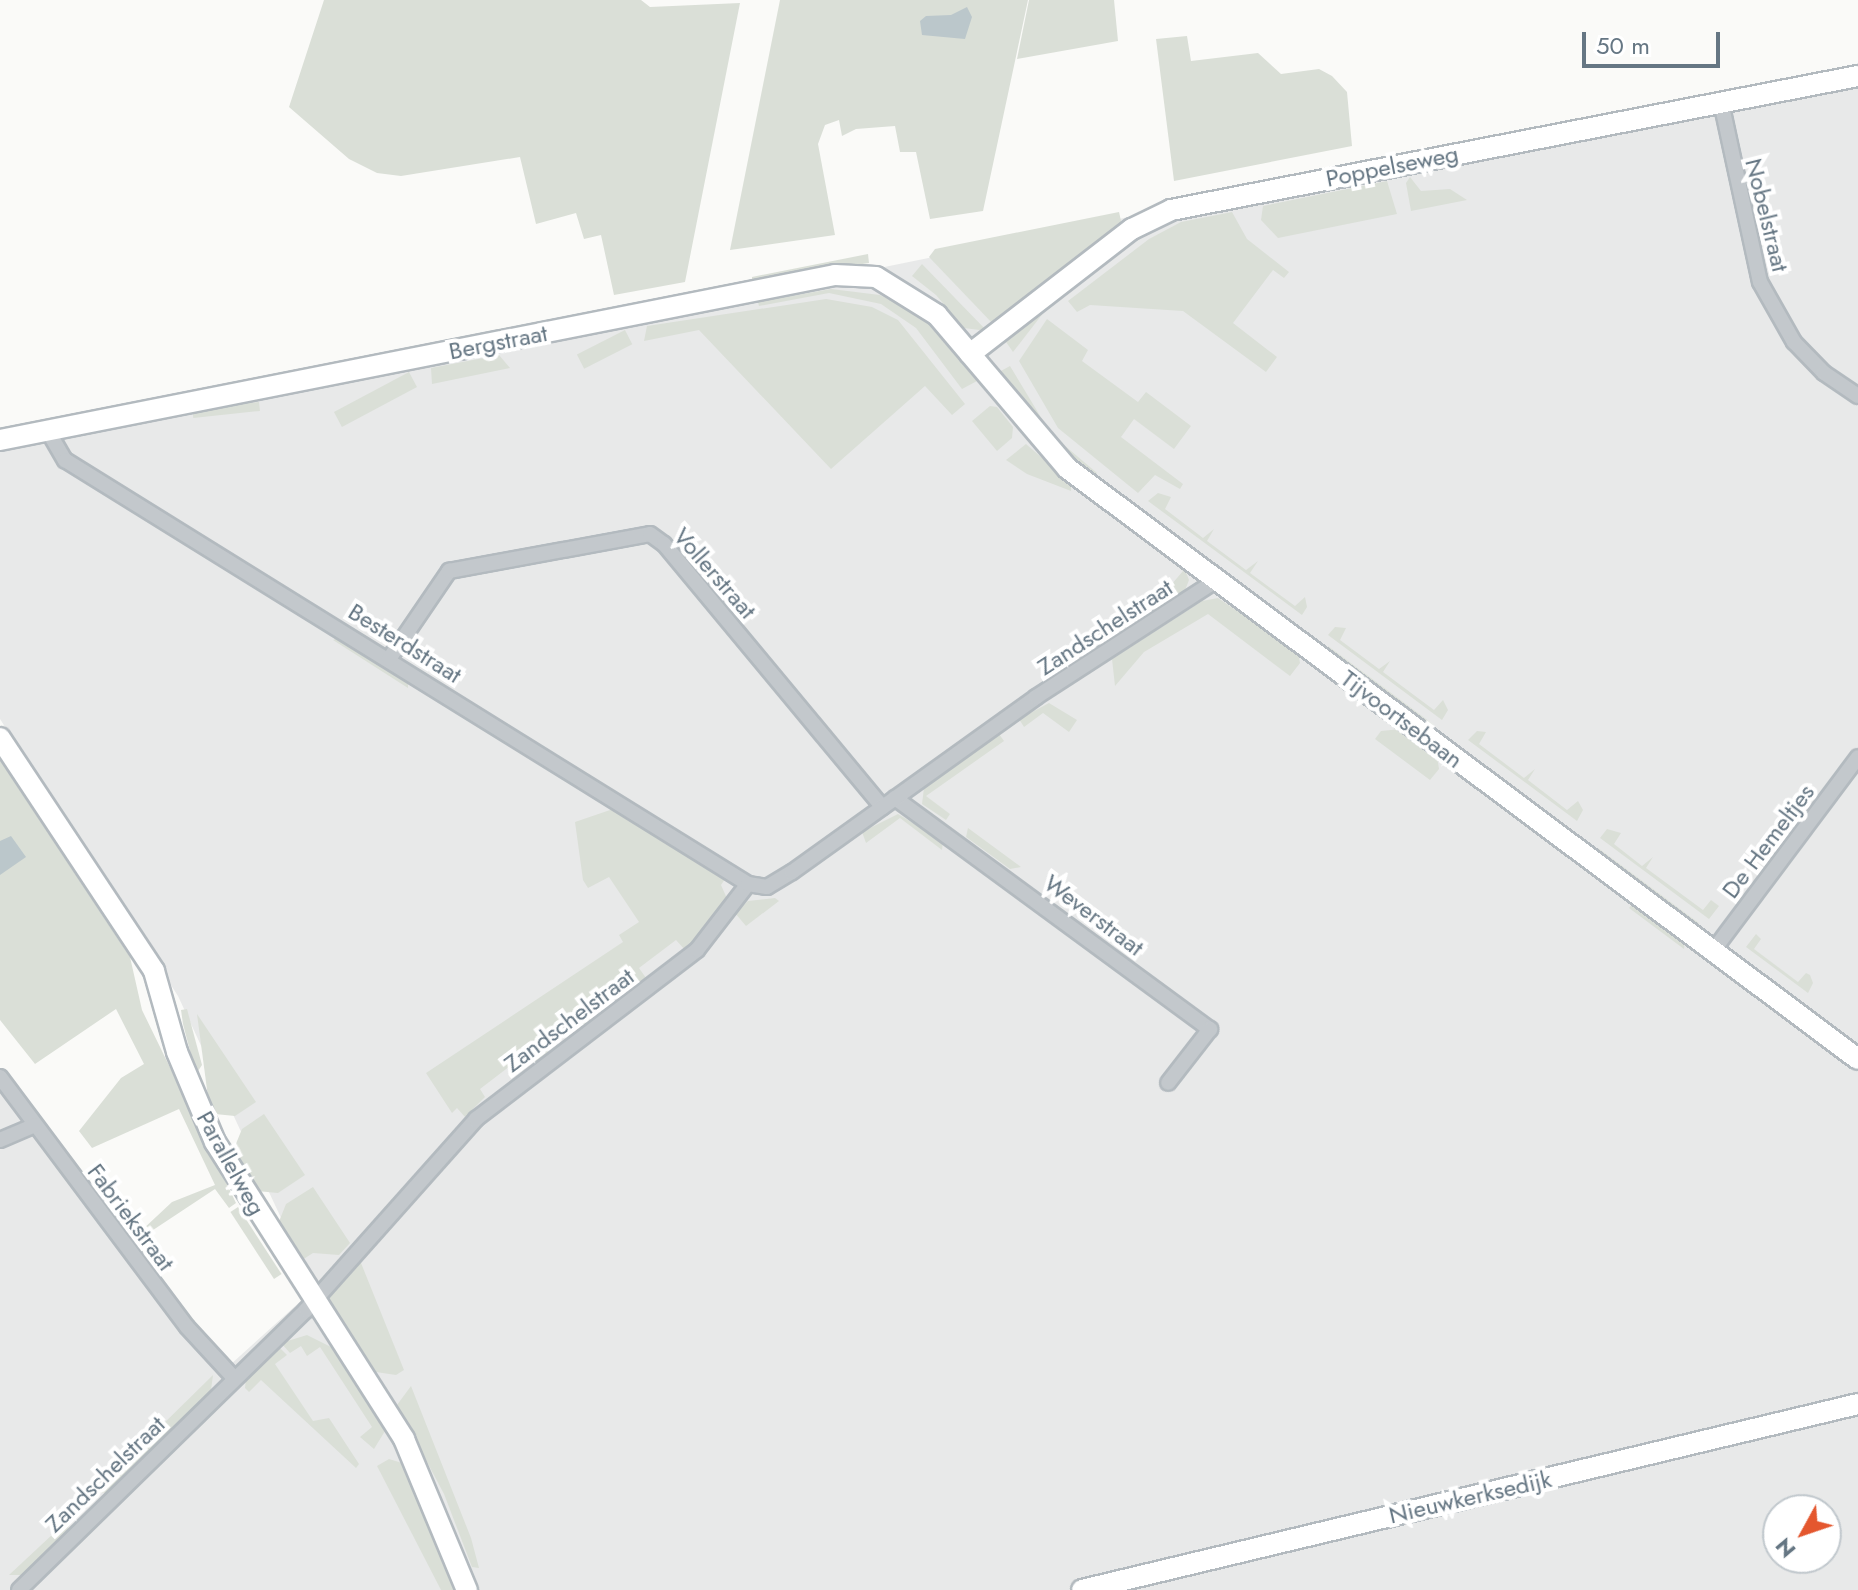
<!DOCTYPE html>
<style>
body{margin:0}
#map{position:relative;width:1858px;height:1590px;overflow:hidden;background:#fafaf8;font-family:Jost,sans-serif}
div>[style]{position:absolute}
.built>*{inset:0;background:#e8e9e9}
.green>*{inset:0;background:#dadfd7;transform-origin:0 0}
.water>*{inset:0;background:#bbc7cb}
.roads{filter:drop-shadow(2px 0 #b3babf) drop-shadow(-2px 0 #b3babf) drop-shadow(0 2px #b3babf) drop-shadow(0 -2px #b3babf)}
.street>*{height:14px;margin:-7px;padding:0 7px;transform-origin:7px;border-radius:7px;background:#c3c8cc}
.secondary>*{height:20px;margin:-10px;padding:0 10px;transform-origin:10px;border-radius:10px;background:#fff}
span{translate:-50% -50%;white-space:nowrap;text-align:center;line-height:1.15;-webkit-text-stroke:8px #fff;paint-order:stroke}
.street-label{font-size:24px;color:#657683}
.north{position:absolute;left:1762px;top:1494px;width:80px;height:80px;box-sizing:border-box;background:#fff;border:2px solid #c1c8cd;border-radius:50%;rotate:230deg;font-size:22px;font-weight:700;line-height:32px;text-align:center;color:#657683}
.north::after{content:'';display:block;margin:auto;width:28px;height:36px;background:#e4572e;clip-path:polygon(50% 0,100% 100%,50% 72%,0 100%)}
.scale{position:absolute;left:1582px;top:32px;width:138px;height:36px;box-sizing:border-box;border:4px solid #657683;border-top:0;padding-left:10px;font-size:24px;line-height:28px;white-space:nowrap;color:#657683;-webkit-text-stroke:6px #fff;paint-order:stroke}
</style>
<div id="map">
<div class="built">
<i style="clip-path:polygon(evenodd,1858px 75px,1858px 1590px,0 1590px,0 1089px,220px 1374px,314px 1289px,178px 996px,0 719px,0 448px,1383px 165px,1858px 75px,1778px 1510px,1826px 1510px,1826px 1558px,1778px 1558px,1778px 1510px)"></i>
</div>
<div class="green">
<i style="clip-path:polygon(324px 0,641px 0,650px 7px,740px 3px,685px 282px,614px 295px,601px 235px,584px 239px,576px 213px,536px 224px,520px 157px,401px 176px,377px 173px,349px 159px,289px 107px)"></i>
<i style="clip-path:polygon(780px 0,1028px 0,983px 211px,930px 219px,916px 152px,900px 152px,895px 126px,856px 129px,842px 136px,839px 120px,825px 125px,818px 144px,835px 235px,730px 250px)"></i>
<i style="clip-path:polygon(1029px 0,1114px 0,1118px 41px,1017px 59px)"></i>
<i style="clip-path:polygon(1187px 36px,1191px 61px,1258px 53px,1281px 74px,1319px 69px,1332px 76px,1347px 92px,1352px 146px,1174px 181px,1156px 39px)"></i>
<i style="clip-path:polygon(1410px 177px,1421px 191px,1450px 189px,1467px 200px,1411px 211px,1406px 183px)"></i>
<i style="clip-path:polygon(1387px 181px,1397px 214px,1278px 238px,1261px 220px,1263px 206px)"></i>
<i style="clip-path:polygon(1119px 212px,1122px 225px,994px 325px,929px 257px,935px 249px)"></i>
<i style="clip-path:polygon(1232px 212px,1247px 239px,1289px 272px,1284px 278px,1273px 270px,1233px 323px,1277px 357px,1266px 372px,1183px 311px,1090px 305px,1077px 312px,1068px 301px,1149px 239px,1181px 222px)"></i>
<i style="clip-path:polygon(868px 254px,869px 263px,752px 281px,752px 277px)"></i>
<i style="clip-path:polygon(922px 264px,987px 331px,964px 328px,936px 295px,912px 276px)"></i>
<i style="clip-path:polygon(831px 289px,880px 295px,922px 317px,977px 381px,962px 389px,916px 328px,881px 304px,829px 293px,759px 306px,758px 302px)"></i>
<i style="clip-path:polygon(826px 299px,872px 307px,898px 320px,965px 404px,952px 415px,925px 386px,831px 469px,699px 330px,644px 341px,647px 326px)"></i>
<i style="clip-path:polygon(1039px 312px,1044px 312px,1013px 352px,1004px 339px)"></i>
<i style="clip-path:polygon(1047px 319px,1088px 350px,1082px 361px,1138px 402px,1146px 392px,1191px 426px,1174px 449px,1134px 419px,1121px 437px,1183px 484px,1180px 489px,1155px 475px,1138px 493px,1058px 428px,1019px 361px)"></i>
<i style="left:625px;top:330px;width:16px;height:54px;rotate:63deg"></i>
<i style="clip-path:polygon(499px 355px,510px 368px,432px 384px,431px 368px)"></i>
<i style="clip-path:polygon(1010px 366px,1051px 434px,1097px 473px,1094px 477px,1077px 465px,999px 372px)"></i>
<i style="left:409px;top:372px;width:17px;height:85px;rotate:62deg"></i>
<i style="left:259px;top:402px;width:9px;height:67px;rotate:84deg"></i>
<i style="clip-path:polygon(990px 406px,997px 407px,1013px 427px,1012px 438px,997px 451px,972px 421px)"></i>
<i style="clip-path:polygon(1026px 444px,1071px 483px,1071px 491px,1027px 474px,1006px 460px)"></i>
<i style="clip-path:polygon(1158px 493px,1171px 497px,1165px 509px,1203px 538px,1214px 529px,1207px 541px,1246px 570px,1258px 561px,1250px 573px,1295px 606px,1305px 597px,1307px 607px,1302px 615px,1148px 501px)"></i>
<i style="clip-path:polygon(1132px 528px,1184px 567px,1189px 580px,1184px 593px,1179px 597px,1171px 585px,1183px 571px)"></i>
<i style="clip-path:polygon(1167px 588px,1175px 599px,1167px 598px,1130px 622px,1128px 630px,1121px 627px,1117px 622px)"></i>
<i style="clip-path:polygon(1218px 598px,1298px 652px,1300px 663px,1290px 676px,1208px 614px,1144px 652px,1115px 686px,1112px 659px,1202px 601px)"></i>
<i style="clip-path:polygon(1335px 627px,1346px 628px,1340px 640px,1379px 669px,1390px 661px,1383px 672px,1434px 710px,1443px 700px,1448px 710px,1442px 720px,1328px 635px)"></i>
<i style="clip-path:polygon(341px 637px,408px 679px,408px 688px,333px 640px)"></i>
<i style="clip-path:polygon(1328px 646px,1434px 725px,1426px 725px,1330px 654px)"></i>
<i style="clip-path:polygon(1049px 703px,1077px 720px,1069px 732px,1043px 713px,1024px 727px,1019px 719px)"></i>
<i style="clip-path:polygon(1401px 729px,1437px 756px,1439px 769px,1430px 780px,1375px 739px,1381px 731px)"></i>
<i style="clip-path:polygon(1477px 731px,1486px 732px,1479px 744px,1524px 778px,1535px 769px,1528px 780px,1567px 810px,1578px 801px,1583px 810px,1577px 821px,1468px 740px)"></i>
<i style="clip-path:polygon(999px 734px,1004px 741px,926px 796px,950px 814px,946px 820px,922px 804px,924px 788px)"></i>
<i style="clip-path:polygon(0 760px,130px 957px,142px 1010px,236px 1203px,229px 1208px,215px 1189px,147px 1234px,156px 1247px,150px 1252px,136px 1248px,131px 1241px,135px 1237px,120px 1225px,132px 1215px,141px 1231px,172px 1202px,215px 1185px,179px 1109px,92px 1148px,79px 1131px,121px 1078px,144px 1064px,116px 1009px,35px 1064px,0 1020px)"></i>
<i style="clip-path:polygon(613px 809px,725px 879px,721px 885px,729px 903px,685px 950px,676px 940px,639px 968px,646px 978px,630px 991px,622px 981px,585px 1009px,593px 1020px,580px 1030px,571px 1020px,541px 1042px,549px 1053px,536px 1064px,527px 1053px,480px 1089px,485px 1097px,465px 1117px,457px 1108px,452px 1113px,426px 1073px,623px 942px,619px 935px,639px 922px,609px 877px,588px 888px,583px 880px,575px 822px)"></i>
<i style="clip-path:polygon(898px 814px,943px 841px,942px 850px,900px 818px,866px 843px,862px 832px)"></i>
<i style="clip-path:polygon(968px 828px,1021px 867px,1010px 869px,966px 837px)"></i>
<i style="clip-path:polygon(1607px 829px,1621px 833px,1614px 844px,1642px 866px,1653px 857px,1646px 868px,1703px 910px,1711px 900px,1719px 906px,1709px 919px,1600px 838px)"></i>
<i style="clip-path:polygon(1598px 848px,1700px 924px,1688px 921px,1603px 858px)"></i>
<i style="clip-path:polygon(775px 898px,779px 901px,746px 926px,735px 913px,748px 901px)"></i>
<i style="clip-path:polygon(1633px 903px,1685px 941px,1684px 949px,1629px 908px)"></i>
<i style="clip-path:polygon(1756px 934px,1761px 939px,1754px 949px,1798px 982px,1806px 973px,1810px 975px,1813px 983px,1808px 993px,1746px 947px)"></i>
<i style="clip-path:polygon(187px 1009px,202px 1065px,196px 1074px,183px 1024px,181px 1010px)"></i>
<i style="clip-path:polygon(197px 1014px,256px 1102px,235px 1116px,215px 1114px,208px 1097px)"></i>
<i style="clip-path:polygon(264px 1114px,305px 1175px,278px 1193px,257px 1191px,233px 1151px,242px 1129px)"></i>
<i style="clip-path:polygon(313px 1187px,350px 1243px,339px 1255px,313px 1253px,302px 1260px,278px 1224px,286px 1204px)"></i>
<i style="left:238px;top:1207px;width:80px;height:9px;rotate:57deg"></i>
<i style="clip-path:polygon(359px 1258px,404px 1370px,396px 1375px,376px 1372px,328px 1299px)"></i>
<i style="clip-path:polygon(307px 1335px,331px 1347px,385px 1431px,374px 1449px,360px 1437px,372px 1427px,320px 1347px,307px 1356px,301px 1346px,290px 1353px,281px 1343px)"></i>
<i style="clip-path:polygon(278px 1346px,287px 1355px,275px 1364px,313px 1421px,329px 1418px,359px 1464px,356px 1468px,261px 1380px,249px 1392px,245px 1388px,246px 1378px)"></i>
<i style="clip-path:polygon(213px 1375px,211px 1390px,107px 1493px,94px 1492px)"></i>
<i style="clip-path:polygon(411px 1386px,471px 1538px,479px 1568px,472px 1567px,444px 1494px,397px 1405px)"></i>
<i style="clip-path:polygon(389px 1459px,402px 1463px,454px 1590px,441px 1590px,377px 1466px)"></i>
<i style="clip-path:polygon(69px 1519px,68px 1531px,23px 1575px,9px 1575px)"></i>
</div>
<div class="water">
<i style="clip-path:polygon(967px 7px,972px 17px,965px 39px,922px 35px,920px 21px,926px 16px,951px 15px)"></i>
<i style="clip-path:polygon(11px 836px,26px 857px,0 875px,0 841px)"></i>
</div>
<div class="roads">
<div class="street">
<i style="left:1721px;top:102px;width:184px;rotate:77.8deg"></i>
<i style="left:1760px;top:282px;width:69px;rotate:60.5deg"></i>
<i style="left:1794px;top:342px;width:43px;rotate:45.9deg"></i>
<i style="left:1824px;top:373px;width:41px;rotate:34.1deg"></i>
<i style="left:48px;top:431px;width:34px;rotate:60deg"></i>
<i style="left:65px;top:460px;width:804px;rotate:31.83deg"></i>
<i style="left:389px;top:659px;width:107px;rotate:-55.7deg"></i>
<i style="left:449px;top:571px;width:204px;rotate:-10.4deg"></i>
<i style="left:650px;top:534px;width:17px;rotate:36deg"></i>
<i style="left:664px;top:544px;width:342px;rotate:50.3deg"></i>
<i style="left:895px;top:798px;width:391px;rotate:36.3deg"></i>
<i style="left:1210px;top:1029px;width:68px;rotate:127.9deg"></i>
<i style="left:1713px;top:951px;width:242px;rotate:-53.2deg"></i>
<i style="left:0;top:1077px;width:312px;rotate:53.2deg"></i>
<i style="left:187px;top:1327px;width:69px;rotate:47.3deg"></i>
<i style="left:0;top:1140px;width:38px;rotate:-23deg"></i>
<i style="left:19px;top:1590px;width:401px;rotate:-44.3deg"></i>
<i style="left:306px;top:1310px;width:256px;rotate:-48.3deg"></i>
<i style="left:476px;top:1119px;width:278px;rotate:-37.4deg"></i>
<i style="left:697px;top:950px;width:83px;rotate:-52.3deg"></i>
<i style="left:748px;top:884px;width:19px;rotate:9deg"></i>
<i style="left:767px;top:887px;width:29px;rotate:-31deg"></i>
<i style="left:792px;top:872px;width:300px;rotate:-35.6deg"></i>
<i style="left:1036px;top:697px;width:216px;rotate:-32.9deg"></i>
</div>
<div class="secondary">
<i style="left:970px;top:354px;width:205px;rotate:-37.7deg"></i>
<i style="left:1132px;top:229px;width:43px;rotate:-26deg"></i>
<i style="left:1171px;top:210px;width:700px;rotate:-11.04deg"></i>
<i style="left:0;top:440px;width:851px;rotate:-11.18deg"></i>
<i style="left:835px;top:275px;width:41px;rotate:2.8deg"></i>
<i style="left:876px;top:277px;width:72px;rotate:31.9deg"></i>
<i style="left:937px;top:315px;width:201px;rotate:49.6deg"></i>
<i style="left:1067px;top:468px;width:987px;rotate:36.77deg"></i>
<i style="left:0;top:738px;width:279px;rotate:56.5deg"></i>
<i style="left:154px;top:971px;width:84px;rotate:74.1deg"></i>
<i style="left:177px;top:1052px;width:98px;rotate:67.1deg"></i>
<i style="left:215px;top:1142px;width:352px;rotate:57.5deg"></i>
<i style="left:404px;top:1439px;width:164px;rotate:67.4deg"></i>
<i style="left:1082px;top:1590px;width:798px;rotate:-13.48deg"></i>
</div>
</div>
<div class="street-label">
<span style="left:1392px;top:166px;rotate:-11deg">Poppelseweg</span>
<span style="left:1767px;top:215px;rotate:76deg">Nobelstraat</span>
<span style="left:498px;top:342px;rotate:-11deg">Bergstraat</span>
<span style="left:715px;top:573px;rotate:49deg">Vollerstraat</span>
<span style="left:1105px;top:627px;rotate:-33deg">Zandschelstraat</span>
<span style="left:405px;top:643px;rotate:32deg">Besterdstraat</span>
<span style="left:1402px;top:719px;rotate:37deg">Tijvoortsebaan</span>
<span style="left:1768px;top:841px;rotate:-53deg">De Hemeltjes</span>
<span style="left:1094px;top:915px;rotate:37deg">Weverstraat</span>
<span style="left:569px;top:1020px;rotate:-37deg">Zandschelstraat</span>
<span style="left:231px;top:1163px;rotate:61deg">Parallelweg</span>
<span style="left:131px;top:1217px;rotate:53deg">Fabriekstraat</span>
<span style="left:105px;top:1474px;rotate:-44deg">Zandschelstraat</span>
<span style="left:1470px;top:1497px;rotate:-13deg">Nieuwkerksedijk</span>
</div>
<div class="north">N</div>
<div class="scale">50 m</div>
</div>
